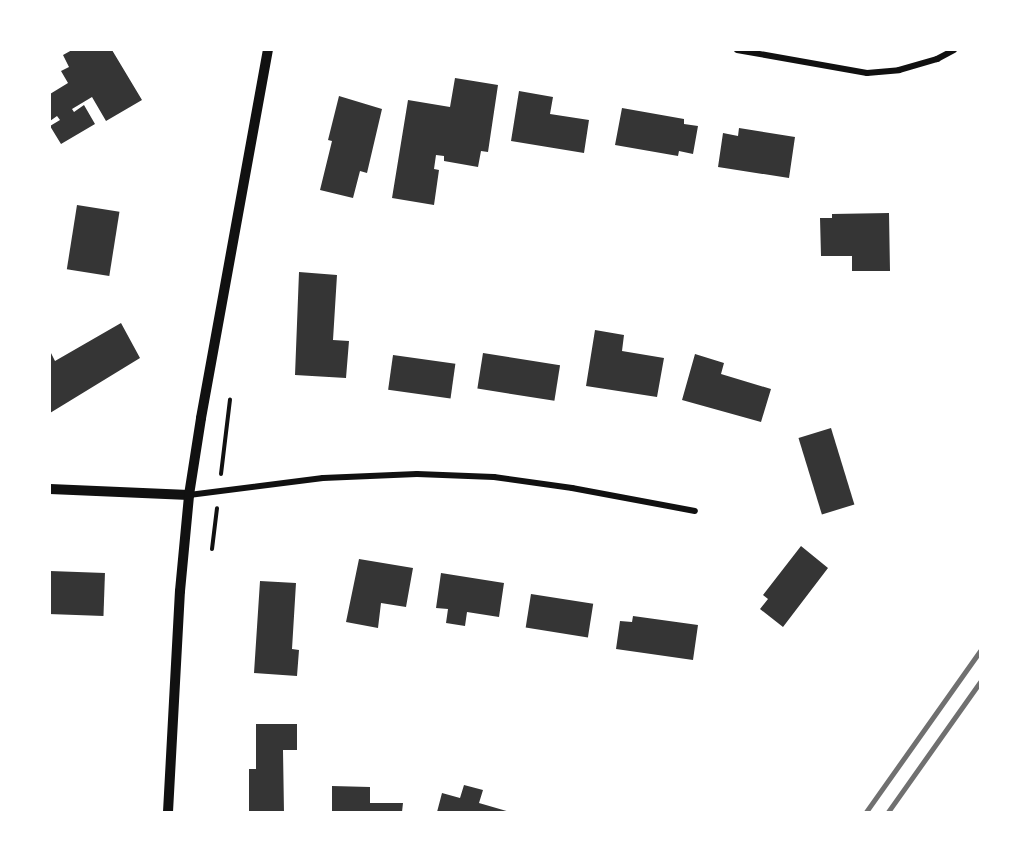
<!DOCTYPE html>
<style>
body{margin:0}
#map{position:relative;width:1030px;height:862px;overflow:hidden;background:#fff;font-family:Merriweather,serif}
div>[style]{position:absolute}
.building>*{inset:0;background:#353535;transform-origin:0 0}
.path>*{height:4px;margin:-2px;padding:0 2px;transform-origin:2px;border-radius:2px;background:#111}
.minor>*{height:6px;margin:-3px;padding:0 3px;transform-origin:3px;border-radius:3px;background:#111}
.tertiary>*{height:10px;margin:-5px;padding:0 5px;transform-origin:5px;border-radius:5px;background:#111}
.rail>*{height:4.5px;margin:-2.25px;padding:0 2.25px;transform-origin:2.25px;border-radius:2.25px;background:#707070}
span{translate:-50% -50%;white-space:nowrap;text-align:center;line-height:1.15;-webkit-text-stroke:6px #fff;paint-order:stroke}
.frame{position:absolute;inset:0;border:51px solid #fff;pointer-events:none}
</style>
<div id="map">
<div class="building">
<i style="clip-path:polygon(72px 50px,112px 50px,142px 100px,106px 121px,92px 97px,72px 109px,74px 112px,84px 105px,95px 124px,61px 144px,50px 126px,60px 120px,57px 116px,50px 121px,50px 94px,68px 83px,61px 71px,69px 67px,63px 55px)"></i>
<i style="clip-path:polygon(455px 78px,498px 85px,488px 152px,481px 151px,478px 167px,444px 161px,444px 156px,436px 155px,434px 169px,439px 170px,434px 205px,392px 198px,408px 100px,450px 107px)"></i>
<i style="clip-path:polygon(519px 91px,553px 97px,550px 114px,589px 120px,584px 153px,511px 141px)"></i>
<i style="clip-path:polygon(339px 96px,382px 109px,367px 173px,360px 171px,353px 198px,320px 190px,332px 141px,328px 140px)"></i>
<i style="clip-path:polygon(622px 108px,684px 119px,684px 124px,698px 126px,693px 154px,679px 151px,678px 156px,615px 145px)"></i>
<i style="clip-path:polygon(739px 128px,795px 137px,789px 178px,718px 167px,723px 133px,738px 136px)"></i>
<i style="left:77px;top:205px;width:43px;height:65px;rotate:9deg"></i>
<i style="clip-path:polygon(889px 213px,890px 271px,852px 271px,852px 256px,821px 256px,820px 218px,832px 218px,832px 214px)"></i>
<i style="clip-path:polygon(299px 272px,337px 275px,333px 340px,349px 341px,346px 378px,295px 375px)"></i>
<i style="clip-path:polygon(121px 323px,140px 358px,50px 413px,50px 351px,55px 361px)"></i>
<i style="clip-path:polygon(595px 330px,624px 335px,622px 351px,664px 358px,657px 397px,586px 386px)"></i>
<i style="left:483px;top:353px;width:78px;height:36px;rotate:9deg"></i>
<i style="clip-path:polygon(695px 354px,724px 363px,721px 374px,771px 389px,761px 422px,682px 400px)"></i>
<i style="left:393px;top:355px;width:63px;height:35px;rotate:8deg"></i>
<i style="left:831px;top:428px;width:80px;height:34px;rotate:73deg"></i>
<i style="clip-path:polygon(801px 546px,828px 568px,783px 627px,760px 609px,768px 599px,763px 595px)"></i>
<i style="clip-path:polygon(359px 559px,413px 568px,406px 607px,381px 603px,378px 628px,346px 622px)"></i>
<i style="left:50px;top:571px;width:55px;height:43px;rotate:2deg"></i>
<i style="clip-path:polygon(441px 573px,504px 583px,499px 617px,467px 612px,465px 626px,446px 623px,448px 609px,436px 608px)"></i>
<i style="clip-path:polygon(260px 581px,296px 583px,292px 649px,299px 650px,297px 676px,254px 673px)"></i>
<i style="left:531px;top:594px;width:63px;height:34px;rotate:9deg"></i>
<i style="clip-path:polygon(633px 616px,698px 625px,693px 660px,616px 649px,620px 621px,632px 622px)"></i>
<i style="clip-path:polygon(256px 724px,297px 724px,297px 750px,283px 750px,284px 812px,249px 812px,249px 769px,256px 769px)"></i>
<i style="clip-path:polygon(464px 785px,483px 790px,479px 803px,510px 812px,437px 812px,442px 793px,460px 798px)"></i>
<i style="clip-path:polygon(332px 786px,370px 787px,370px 803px,403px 803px,402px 812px,332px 812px)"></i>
</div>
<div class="path">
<i style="left:221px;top:474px;width:75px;rotate:-83.1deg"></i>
<i style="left:212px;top:549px;width:41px;rotate:-83deg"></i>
</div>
<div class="minor">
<i style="left:737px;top:50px;width:132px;rotate:10deg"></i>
<i style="left:867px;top:73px;width:32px;rotate:-5deg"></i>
<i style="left:899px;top:70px;width:40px;rotate:-16deg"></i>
<i style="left:937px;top:59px;width:19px;rotate:-28deg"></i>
<i style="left:189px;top:495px;width:135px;rotate:-7.2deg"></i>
<i style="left:323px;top:478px;width:94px;rotate:-2.4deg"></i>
<i style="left:417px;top:474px;width:77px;rotate:2.2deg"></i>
<i style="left:494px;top:477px;width:79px;rotate:8deg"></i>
<i style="left:572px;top:488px;width:125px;rotate:10.6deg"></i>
</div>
<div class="tertiary">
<i style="left:50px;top:489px;width:139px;rotate:2.5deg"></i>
<i style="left:168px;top:812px;width:221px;rotate:-86.9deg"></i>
<i style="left:180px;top:591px;width:96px;rotate:-84.6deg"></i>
<i style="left:189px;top:495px;width:78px;rotate:-81.1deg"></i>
<i style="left:201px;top:418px;width:374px;rotate:-79.7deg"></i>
</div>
<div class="rail">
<i style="left:866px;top:812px;width:197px;rotate:-54.7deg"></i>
<i style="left:888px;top:812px;width:159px;rotate:-54.7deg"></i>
</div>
<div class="frame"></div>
</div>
